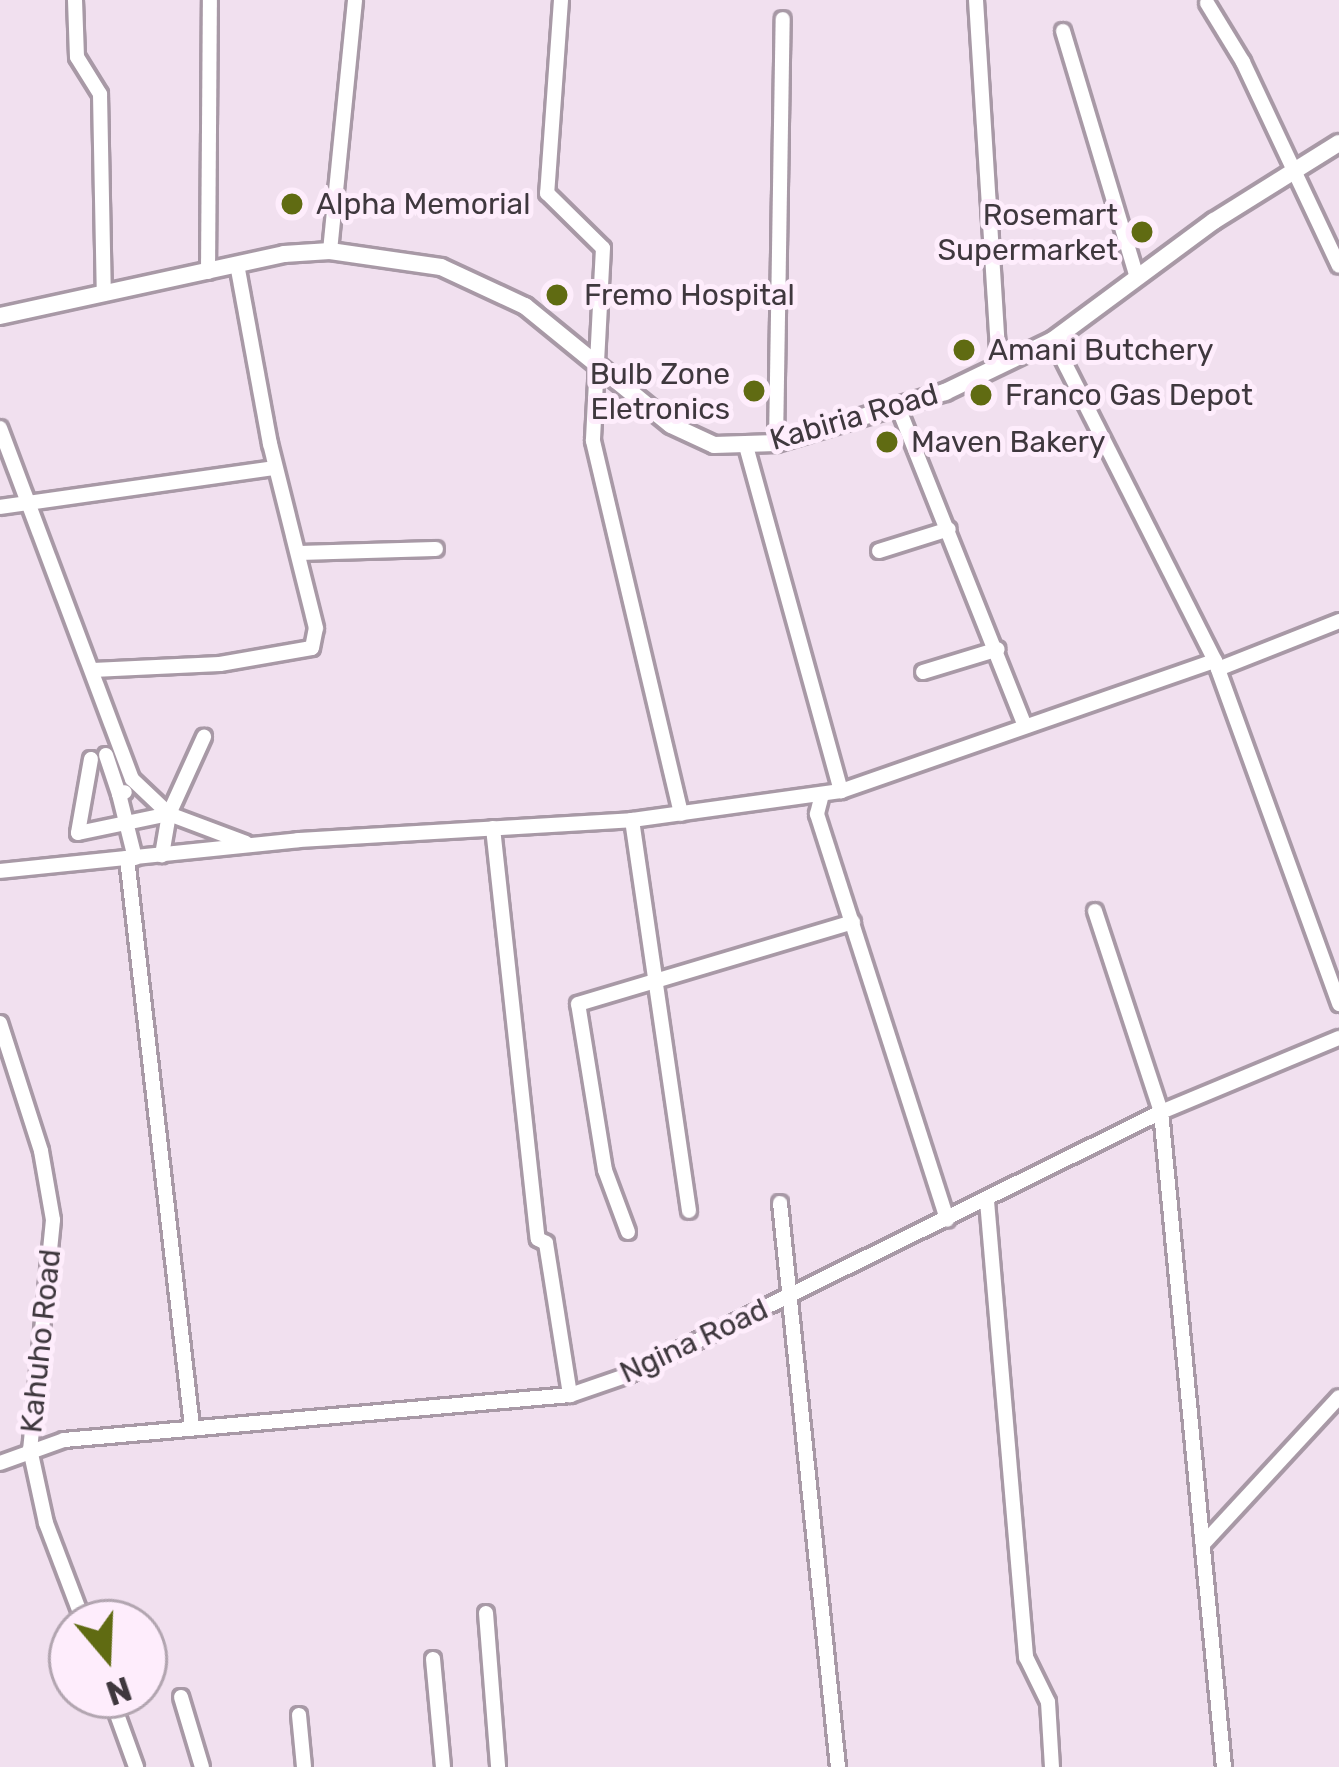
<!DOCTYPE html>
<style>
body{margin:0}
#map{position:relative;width:1339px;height:1767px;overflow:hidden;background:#f1e0ef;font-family:Rubik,sans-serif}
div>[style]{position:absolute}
.roads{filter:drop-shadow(3px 0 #a899a6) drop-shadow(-3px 0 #a899a6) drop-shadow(0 3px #a899a6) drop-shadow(0 -3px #a899a6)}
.minor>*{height:14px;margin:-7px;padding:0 7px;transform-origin:7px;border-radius:7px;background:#fff}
.major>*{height:16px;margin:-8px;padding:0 8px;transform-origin:8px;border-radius:8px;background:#fff}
.dots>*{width:33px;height:33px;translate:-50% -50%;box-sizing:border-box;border:6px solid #feedfc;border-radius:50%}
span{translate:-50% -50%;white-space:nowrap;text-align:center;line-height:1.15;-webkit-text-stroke:10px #feedfc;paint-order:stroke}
.poi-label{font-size:30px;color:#3f383e}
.left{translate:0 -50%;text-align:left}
.right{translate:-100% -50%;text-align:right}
.street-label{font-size:30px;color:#3f383e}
.north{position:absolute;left:48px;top:1599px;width:120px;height:120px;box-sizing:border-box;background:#feedfc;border:3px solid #b2a5b0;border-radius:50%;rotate:161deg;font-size:33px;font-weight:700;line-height:48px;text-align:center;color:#3f383e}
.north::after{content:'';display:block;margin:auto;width:42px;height:54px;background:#606b12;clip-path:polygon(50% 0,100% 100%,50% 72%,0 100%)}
</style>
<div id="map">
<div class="roads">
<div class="minor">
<i style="left:75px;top:0;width:57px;rotate:88deg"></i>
<i style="left:77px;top:57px;width:44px;rotate:58.1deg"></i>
<i style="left:100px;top:94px;width:200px;rotate:88.9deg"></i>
<i style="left:561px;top:0;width:194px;rotate:94.1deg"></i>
<i style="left:547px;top:193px;width:78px;rotate:44.5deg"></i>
<i style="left:603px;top:248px;width:193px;rotate:93deg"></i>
<i style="left:593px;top:441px;width:383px;rotate:76.7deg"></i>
<i style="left:976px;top:0;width:367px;rotate:86.4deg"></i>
<i style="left:1207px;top:3px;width:69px;rotate:58.6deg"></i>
<i style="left:1243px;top:62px;width:225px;rotate:64.8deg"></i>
<i style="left:1063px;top:31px;width:257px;rotate:73.3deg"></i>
<i style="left:330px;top:251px;width:252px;rotate:-84.3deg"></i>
<i style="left:208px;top:272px;width:272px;rotate:-89.6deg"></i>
<i style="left:1053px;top:340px;width:360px;rotate:63.2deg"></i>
<i style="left:1215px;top:661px;width:365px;rotate:70.1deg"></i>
<i style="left:898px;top:407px;width:343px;rotate:68.3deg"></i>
<i style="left:0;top:428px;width:375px;rotate:69.4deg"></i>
<i style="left:132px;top:779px;width:51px;rotate:43.4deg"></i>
<i style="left:169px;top:814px;width:42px;rotate:99.7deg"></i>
<i style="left:776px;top:443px;width:424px;rotate:-89.1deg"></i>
<i style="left:746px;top:446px;width:358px;rotate:74.6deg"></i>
<i style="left:0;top:507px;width:278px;rotate:-8.1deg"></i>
<i style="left:879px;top:551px;width:73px;rotate:-17.4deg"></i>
<i style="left:298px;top:553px;width:138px;rotate:-1.7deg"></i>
<i style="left:1218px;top:669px;width:130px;rotate:-21.6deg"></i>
<i style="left:93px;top:670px;width:127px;rotate:-2.7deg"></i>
<i style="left:220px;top:664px;width:93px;rotate:-9.9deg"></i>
<i style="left:312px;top:648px;width:20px;rotate:-79deg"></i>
<i style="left:316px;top:628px;width:190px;rotate:-104deg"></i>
<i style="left:270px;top:444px;width:182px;rotate:-100.4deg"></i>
<i style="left:923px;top:672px;width:78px;rotate:-17deg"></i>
<i style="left:106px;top:755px;width:41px;rotate:71.6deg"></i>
<i style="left:119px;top:794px;width:6px;rotate:-18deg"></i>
<i style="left:91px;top:759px;width:75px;rotate:100deg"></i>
<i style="left:78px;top:833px;width:93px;rotate:-11.8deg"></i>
<i style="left:169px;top:814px;width:82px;rotate:20.6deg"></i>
<i style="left:119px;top:794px;width:66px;rotate:76deg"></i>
<i style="left:822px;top:794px;width:21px;rotate:104deg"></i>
<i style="left:817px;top:814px;width:426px;rotate:72.2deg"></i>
<i style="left:169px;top:814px;width:85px;rotate:-65.6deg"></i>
<i style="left:632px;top:820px;width:395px;rotate:81.7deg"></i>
<i style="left:493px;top:828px;width:413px;rotate:83.8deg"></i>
<i style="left:538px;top:1239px;width:9px;rotate:27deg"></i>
<i style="left:546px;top:1243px;width:154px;rotate:81deg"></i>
<i style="left:127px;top:858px;width:573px;rotate:83.48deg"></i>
<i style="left:0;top:871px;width:300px;rotate:-5.9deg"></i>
<i style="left:298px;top:840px;width:335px;rotate:-3.4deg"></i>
<i style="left:632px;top:820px;width:211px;rotate:-7.9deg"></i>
<i style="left:841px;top:791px;width:396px;rotate:-19.2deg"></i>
<i style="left:1095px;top:911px;width:212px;rotate:71.8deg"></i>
<i style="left:1161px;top:1112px;width:658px;rotate:84.51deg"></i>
<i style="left:0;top:1023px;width:134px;rotate:72.2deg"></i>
<i style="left:41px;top:1151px;width:70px;rotate:80.1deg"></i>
<i style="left:53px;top:1220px;width:230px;rotate:95.7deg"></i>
<i style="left:30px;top:1449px;width:76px;rotate:77.8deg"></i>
<i style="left:46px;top:1523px;width:107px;rotate:69.2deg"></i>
<i style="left:987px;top:1201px;width:458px;rotate:85.1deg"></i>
<i style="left:1026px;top:1657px;width:50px;rotate:63.9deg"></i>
<i style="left:1048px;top:1702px;width:65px;rotate:86.5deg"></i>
<i style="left:780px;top:1203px;width:567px;rotate:84.13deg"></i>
<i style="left:628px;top:1232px;width:66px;rotate:-110.4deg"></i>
<i style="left:605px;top:1170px;width:168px;rotate:-99.2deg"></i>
<i style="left:578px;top:1004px;width:287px;rotate:-16.6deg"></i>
<i style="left:0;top:1463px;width:68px;rotate:-19.8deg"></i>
<i style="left:64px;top:1440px;width:508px;rotate:-5.08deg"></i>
<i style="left:570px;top:1395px;width:61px;rotate:-19deg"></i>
<i style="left:628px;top:1375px;width:594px;rotate:-26.26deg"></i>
<i style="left:1161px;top:1112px;width:193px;rotate:-22.6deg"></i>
<i style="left:1203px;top:1544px;width:200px;rotate:-47.2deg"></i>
<i style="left:486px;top:1613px;width:154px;rotate:85.5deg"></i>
<i style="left:433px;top:1659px;width:108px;rotate:84.7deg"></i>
<i style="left:110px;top:1695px;width:77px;rotate:70.1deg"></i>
<i style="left:181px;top:1697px;width:73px;rotate:73.3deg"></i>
<i style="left:299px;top:1715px;width:52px;rotate:84.5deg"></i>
</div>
<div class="major">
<i style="left:0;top:316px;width:291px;rotate:-12.3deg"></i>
<i style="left:284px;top:254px;width:46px;rotate:-3.7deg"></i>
<i style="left:330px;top:251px;width:112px;rotate:8.2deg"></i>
<i style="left:441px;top:267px;width:93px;rotate:24.9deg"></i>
<i style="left:525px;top:306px;width:188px;rotate:39.2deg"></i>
<i style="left:671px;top:425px;width:47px;rotate:24.9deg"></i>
<i style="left:714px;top:445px;width:62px;rotate:-1.8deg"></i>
<i style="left:776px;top:443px;width:177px;rotate:-16.8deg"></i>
<i style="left:945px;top:392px;width:120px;rotate:-25.7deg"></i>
<i style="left:1053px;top:340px;width:200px;rotate:-36.5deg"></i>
<i style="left:1214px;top:221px;width:147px;rotate:-32deg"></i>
</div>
</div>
<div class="dots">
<i style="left:292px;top:204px;background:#606b12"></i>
<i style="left:1142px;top:232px;background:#606b12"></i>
<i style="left:557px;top:295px;background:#606b12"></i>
<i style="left:964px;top:350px;background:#606b12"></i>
<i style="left:754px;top:391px;background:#606b12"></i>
<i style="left:981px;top:395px;background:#606b12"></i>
<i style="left:887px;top:442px;background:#606b12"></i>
</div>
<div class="poi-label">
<span class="left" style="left:316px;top:204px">Alpha Memorial</span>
<span class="right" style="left:1118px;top:232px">Rosemart<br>Supermarket</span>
<span class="left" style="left:584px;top:295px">Fremo Hospital</span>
<span class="left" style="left:988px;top:350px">Amani Butchery</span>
<span class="right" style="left:730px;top:391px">Bulb Zone<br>Eletronics</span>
<span class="left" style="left:1005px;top:395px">Franco Gas Depot</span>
<span class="left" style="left:911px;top:442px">Maven Bakery</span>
</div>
<div class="street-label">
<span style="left:854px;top:417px;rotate:-16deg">Kabiria Road</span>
<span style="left:41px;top:1341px;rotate:-84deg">Kahuho Road</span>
<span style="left:694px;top:1341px;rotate:-25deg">Ngina Road</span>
</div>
<div class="north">N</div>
</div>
